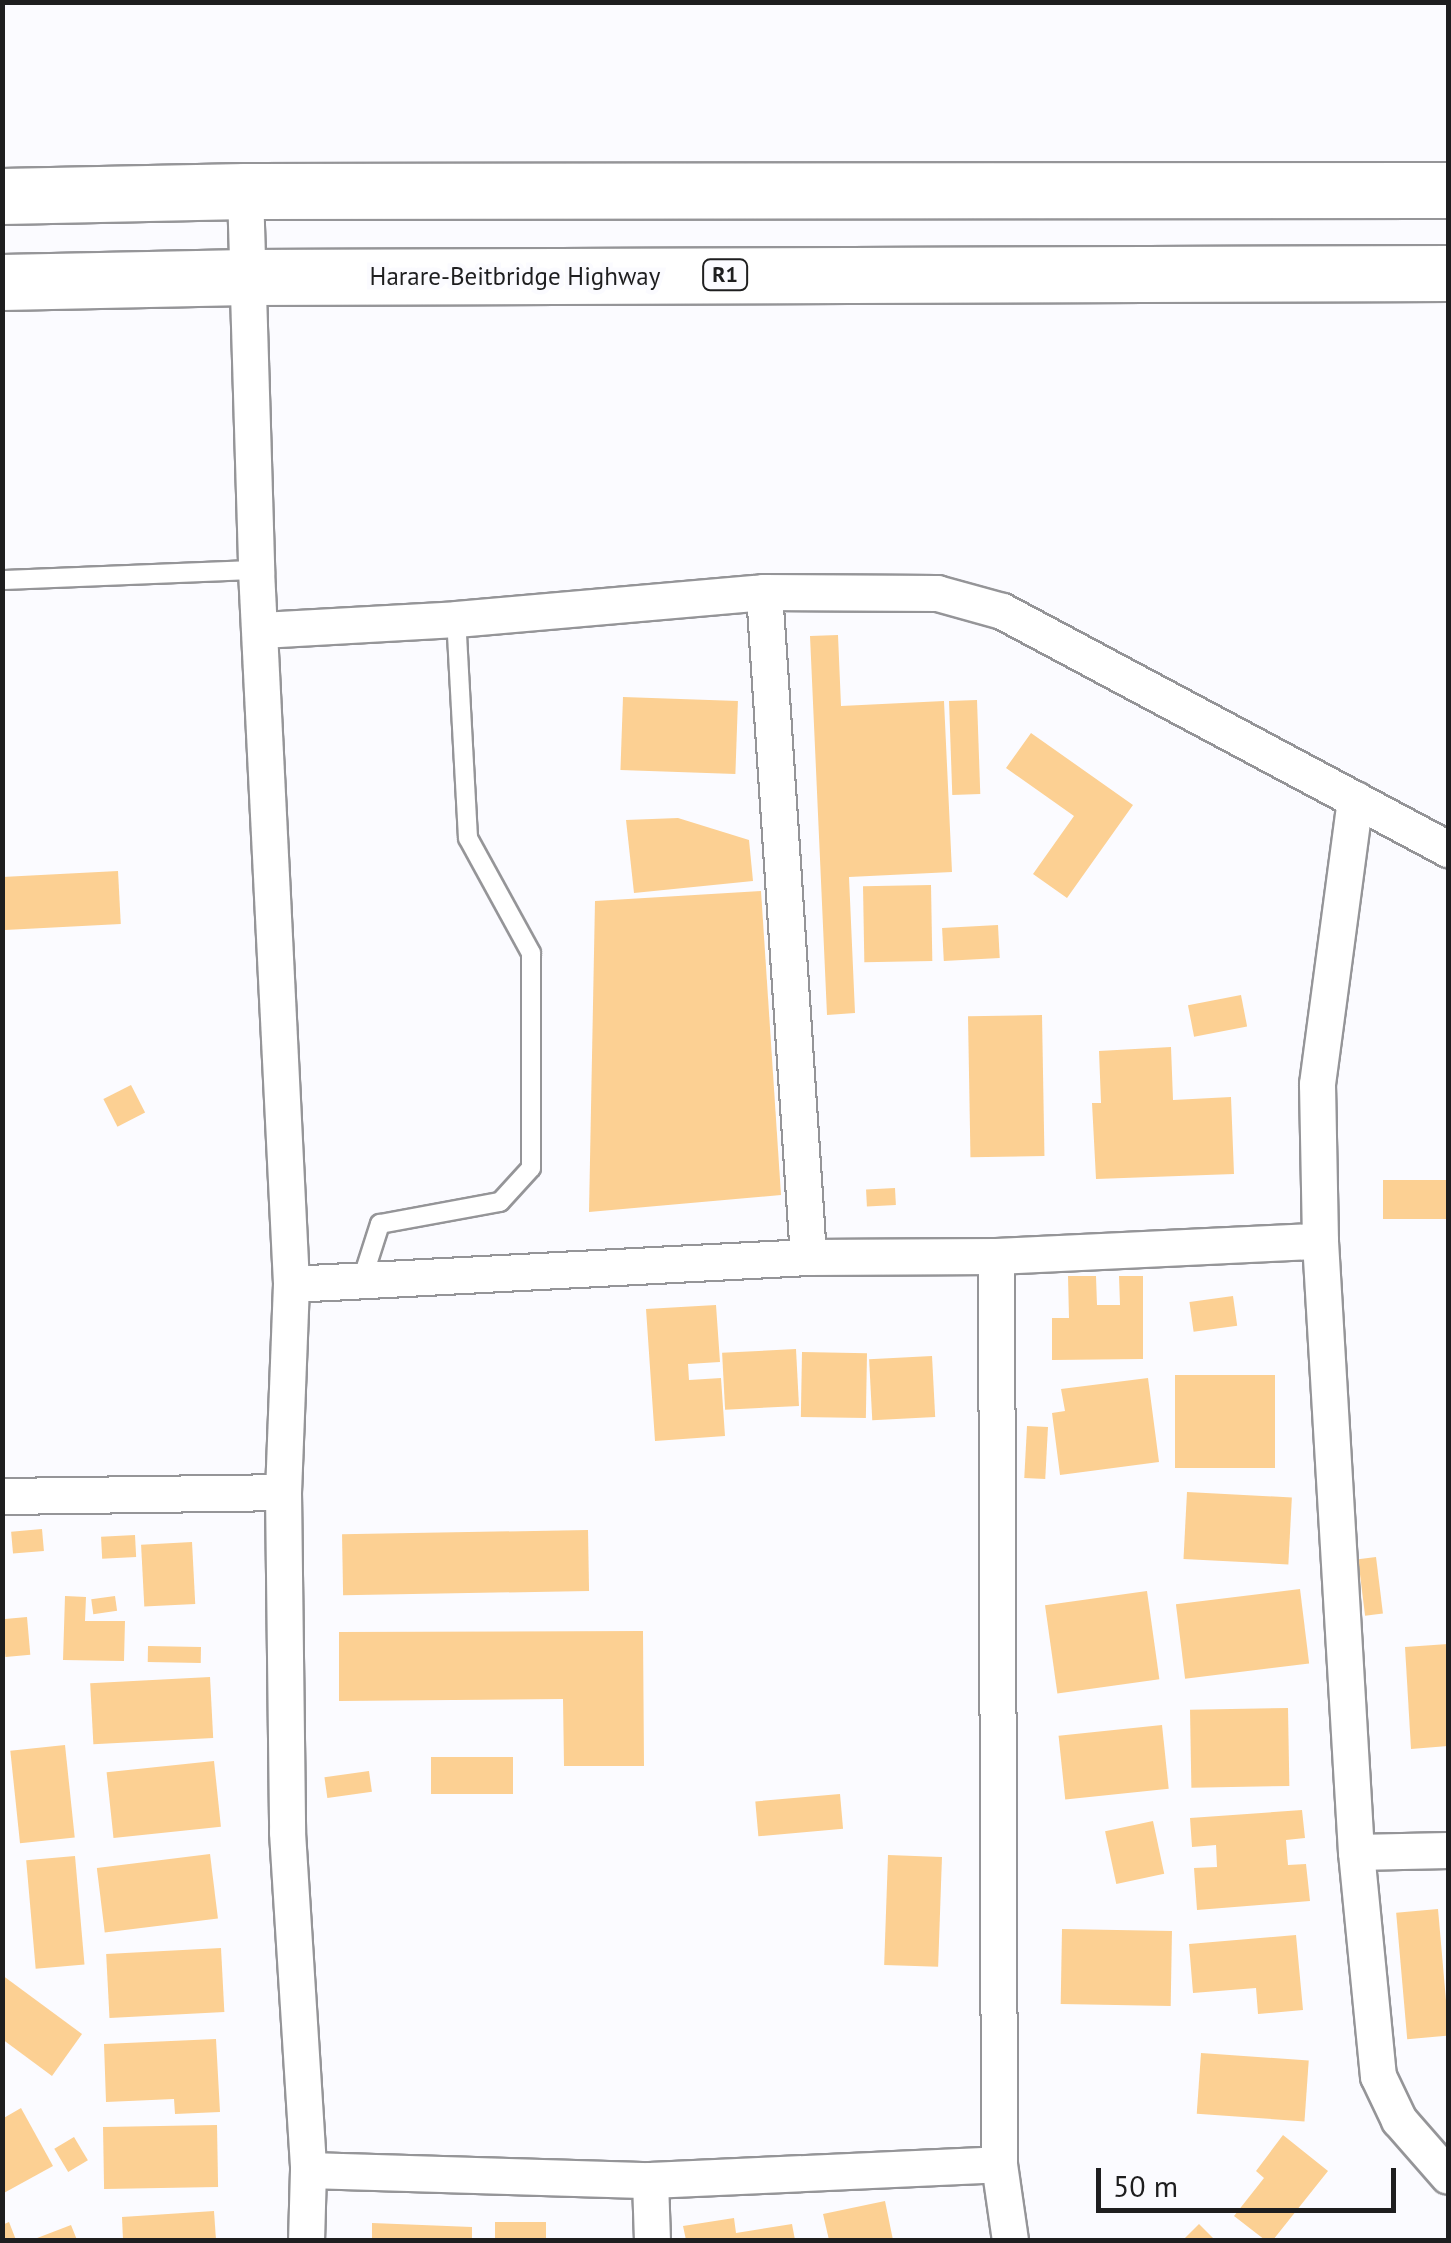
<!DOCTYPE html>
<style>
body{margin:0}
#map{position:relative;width:1451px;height:2243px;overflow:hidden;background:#fbfbff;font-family:"PT Sans",sans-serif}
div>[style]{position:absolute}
.building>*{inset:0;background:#fcd093;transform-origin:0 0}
.roads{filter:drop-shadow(2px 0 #959598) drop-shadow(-2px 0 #959598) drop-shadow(0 2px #959598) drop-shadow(0 -2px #959598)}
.lane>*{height:18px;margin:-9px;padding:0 9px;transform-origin:9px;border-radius:9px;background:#fff}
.street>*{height:35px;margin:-17.5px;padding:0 17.5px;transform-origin:17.5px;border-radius:17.5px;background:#fff}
.highway>*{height:55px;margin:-27.5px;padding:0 27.5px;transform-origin:27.5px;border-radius:27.5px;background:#fff}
span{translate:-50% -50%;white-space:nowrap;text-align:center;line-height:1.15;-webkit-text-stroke:9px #fbfbff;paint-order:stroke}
.shield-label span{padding:2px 8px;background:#fbfbff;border:2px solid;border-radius:8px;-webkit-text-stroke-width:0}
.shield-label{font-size:22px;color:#1e1e1f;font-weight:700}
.street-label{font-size:25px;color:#1e1e1f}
.frame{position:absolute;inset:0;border:5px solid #1e1e1f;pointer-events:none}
.scale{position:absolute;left:1096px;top:2168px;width:300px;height:45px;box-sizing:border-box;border:5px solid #1e1e1f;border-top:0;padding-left:12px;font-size:30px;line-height:35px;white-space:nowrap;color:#1e1e1f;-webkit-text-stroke:8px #fbfbff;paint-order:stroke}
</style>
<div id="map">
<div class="building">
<i style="clip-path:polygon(838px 635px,841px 706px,944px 701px,952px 872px,849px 877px,855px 1013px,827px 1015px,810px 636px)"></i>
<i style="left:623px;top:697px;width:115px;height:73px;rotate:2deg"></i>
<i style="left:977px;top:700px;width:94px;height:28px;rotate:88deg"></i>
<i style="clip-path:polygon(1031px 733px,1133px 805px,1067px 898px,1033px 874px,1074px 816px,1006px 768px)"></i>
<i style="clip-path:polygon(678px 818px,749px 840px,753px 881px,634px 893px,626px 820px)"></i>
<i style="left:118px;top:871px;width:53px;height:116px;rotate:87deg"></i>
<i style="left:931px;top:885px;width:76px;height:68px;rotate:89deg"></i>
<i style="clip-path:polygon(761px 891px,781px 1195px,589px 1212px,595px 901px)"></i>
<i style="left:998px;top:925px;width:33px;height:56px;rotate:87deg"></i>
<i style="left:1241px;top:995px;width:32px;height:54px;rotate:79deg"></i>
<i style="left:1042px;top:1015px;width:141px;height:74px;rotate:89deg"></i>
<i style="clip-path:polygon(1171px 1047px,1173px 1100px,1231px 1097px,1234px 1174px,1096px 1179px,1092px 1103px,1101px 1103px,1099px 1051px)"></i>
<i style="left:131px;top:1085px;width:31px;height:31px;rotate:63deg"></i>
<i style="left:1448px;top:1180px;width:39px;height:65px;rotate:90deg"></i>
<i style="left:895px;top:1188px;width:17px;height:29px;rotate:87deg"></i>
<i style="clip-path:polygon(1068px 1276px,1096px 1276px,1097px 1305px,1120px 1305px,1119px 1276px,1143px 1276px,1143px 1359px,1052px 1360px,1052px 1318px,1069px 1318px)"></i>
<i style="left:1233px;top:1296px;width:30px;height:44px;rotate:82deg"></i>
<i style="clip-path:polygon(716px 1305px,720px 1362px,688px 1364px,689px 1380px,721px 1378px,725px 1436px,655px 1441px,646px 1309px)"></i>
<i style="left:796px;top:1349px;width:57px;height:74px;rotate:87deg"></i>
<i style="left:802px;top:1352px;width:65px;height:65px;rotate:1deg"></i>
<i style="left:932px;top:1356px;width:61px;height:63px;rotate:87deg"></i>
<i style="left:1175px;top:1375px;width:100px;height:93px"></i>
<i style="clip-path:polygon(1148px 1378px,1159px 1462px,1060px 1475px,1052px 1413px,1065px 1411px,1061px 1389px)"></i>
<i style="left:1027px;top:1426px;width:21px;height:52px;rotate:3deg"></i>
<i style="left:1187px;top:1492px;width:105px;height:67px;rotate:3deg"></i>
<i style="left:42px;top:1529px;width:22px;height:31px;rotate:85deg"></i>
<i style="left:588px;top:1530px;width:61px;height:246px;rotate:89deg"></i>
<i style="left:135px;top:1535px;width:22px;height:34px;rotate:87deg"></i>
<i style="left:192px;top:1542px;width:62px;height:51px;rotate:87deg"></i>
<i style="left:1376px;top:1557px;width:57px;height:18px;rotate:83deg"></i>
<i style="left:1300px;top:1589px;width:75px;height:125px;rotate:83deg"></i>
<i style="left:1147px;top:1591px;width:89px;height:103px;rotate:82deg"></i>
<i style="clip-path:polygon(65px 1596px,86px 1597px,85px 1621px,125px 1621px,124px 1661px,63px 1660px)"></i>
<i style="left:115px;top:1596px;width:15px;height:24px;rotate:82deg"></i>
<i style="left:27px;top:1617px;width:38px;height:25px;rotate:85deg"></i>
<i style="clip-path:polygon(643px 1631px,644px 1766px,564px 1766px,563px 1699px,339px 1701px,339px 1632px)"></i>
<i style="clip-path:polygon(1448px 1644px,1448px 1746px,1411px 1749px,1405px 1647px)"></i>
<i style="left:148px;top:1646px;width:53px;height:16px;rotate:1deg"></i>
<i style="left:210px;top:1677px;width:61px;height:120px;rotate:87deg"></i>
<i style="left:1288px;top:1708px;width:78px;height:98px;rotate:89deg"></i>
<i style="left:1162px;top:1725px;width:64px;height:104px;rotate:84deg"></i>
<i style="left:65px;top:1745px;width:93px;height:55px;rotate:84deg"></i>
<i style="left:431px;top:1757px;width:82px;height:37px"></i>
<i style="left:214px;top:1761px;width:66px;height:108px;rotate:84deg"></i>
<i style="left:369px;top:1771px;width:21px;height:45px;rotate:82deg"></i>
<i style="left:840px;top:1794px;width:35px;height:85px;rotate:85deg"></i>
<i style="clip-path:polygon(1302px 1810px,1305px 1838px,1286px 1840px,1288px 1865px,1306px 1864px,1310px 1901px,1197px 1910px,1194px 1868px,1217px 1867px,1216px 1845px,1192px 1847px,1190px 1818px)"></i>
<i style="left:1153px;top:1821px;width:54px;height:49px;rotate:78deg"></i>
<i style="left:210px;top:1854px;width:65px;height:114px;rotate:83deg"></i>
<i style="left:888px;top:1855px;width:54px;height:110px;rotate:2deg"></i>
<i style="left:75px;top:1856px;width:109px;height:49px;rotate:85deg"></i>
<i style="left:1438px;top:1909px;width:127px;height:42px;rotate:85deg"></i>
<i style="left:1062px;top:1929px;width:110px;height:75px;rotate:1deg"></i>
<i style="clip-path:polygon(1296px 1935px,1303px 2010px,1258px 2014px,1256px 1988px,1193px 1993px,1189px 1944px)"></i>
<i style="left:221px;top:1948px;width:64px;height:115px;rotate:87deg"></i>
<i style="clip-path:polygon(2px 1975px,82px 2034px,52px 2076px,2px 2039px)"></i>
<i style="clip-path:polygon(216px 2039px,220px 2112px,175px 2114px,174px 2099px,106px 2102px,104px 2044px)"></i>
<i style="left:1201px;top:2053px;width:108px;height:61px;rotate:4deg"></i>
<i style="clip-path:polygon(21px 2108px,53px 2166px,2px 2194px,2px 2119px)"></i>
<i style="left:217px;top:2125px;width:62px;height:114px;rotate:89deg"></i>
<i style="clip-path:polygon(1283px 2135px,1328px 2171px,1273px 2240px,1265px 2240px,1234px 2216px,1264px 2178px,1256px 2171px)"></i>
<i style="left:74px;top:2137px;width:27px;height:23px;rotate:59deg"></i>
<i style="clip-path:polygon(885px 2201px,893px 2240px,829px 2240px,823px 2214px)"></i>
<i style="clip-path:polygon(214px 2211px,216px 2240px,123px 2240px,122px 2217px)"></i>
<i style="clip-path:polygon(734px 2218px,736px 2233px,792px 2224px,795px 2240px,686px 2240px,683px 2226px)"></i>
<i style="clip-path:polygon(9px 2222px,16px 2240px,2px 2240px,2px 2225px)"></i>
<i style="left:546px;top:2222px;width:18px;height:51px;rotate:90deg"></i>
<i style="clip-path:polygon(372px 2223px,472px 2227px,472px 2240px,372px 2240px)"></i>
<i style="clip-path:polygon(1199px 2224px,1215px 2240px,1183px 2240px)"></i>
<i style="clip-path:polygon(71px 2225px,77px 2240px,32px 2240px)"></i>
</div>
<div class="roads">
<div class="lane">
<i style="left:2px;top:580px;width:254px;rotate:-2.3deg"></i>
<i style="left:362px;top:1280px;width:59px;rotate:-72.2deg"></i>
<i style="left:380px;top:1224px;width:122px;rotate:-10.4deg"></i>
<i style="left:500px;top:1202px;width:46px;rotate:-47.6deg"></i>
<i style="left:531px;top:1168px;width:215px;rotate:-90deg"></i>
<i style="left:531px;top:953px;width:131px;rotate:-118.7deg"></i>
<i style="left:468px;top:838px;width:219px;rotate:-93.1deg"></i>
</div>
<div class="street">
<i style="left:245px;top:191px;width:379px;rotate:88.3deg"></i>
<i style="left:256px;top:570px;width:715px;rotate:87.19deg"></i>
<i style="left:291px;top:1284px;width:208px;rotate:92.2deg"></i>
<i style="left:283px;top:1492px;width:340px;rotate:89.3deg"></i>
<i style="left:287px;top:1832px;width:339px;rotate:86.4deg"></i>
<i style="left:308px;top:2170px;width:70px;rotate:91.6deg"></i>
<i style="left:764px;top:592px;width:666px;rotate:86.21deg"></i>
<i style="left:808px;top:1257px;width:188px;rotate:-0.3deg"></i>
<i style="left:996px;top:1256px;width:324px;rotate:-2.7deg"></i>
<i style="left:261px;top:630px;width:195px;rotate:-3.2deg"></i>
<i style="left:456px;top:619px;width:309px;rotate:-5deg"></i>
<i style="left:764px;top:592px;width:173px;rotate:0.3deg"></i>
<i style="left:937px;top:593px;width:67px;rotate:15.5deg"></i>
<i style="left:1002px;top:611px;width:506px;rotate:28.09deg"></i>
<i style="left:1355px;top:799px;width:288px;rotate:97.6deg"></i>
<i style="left:1317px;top:1084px;width:157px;rotate:88.9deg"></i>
<i style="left:1320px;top:1241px;width:612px;rotate:86.63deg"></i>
<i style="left:1356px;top:1852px;width:225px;rotate:84.4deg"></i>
<i style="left:1378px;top:2076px;width:49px;rotate:64.5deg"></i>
<i style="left:1399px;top:2120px;width:74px;rotate:48.8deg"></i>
<i style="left:996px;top:1256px;width:908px;rotate:89.81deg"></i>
<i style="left:999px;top:2164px;width:77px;rotate:81.8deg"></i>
<i style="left:291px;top:1284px;width:518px;rotate:-2.99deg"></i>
<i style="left:2px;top:1496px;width:281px;rotate:-0.8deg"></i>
<i style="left:1356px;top:1852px;width:92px;rotate:-1.2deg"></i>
<i style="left:308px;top:2170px;width:342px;rotate:1.7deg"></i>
<i style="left:650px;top:2180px;width:349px;rotate:-2.6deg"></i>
<i style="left:650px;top:2180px;width:60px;rotate:88.1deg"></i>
</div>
<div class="highway">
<i style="left:2px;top:196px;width:243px;rotate:-1.2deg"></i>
<i style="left:245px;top:191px;width:1203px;rotate:-0.05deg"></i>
<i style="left:2px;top:282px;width:244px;rotate:-1.2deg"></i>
<i style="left:246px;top:277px;width:1202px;rotate:-0.19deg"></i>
</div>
</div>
<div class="shield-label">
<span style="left:725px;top:275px">R1</span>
</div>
<div class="street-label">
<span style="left:515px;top:276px">Harare-Beitbridge Highway</span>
</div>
<div class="frame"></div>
<div class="scale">50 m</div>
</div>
